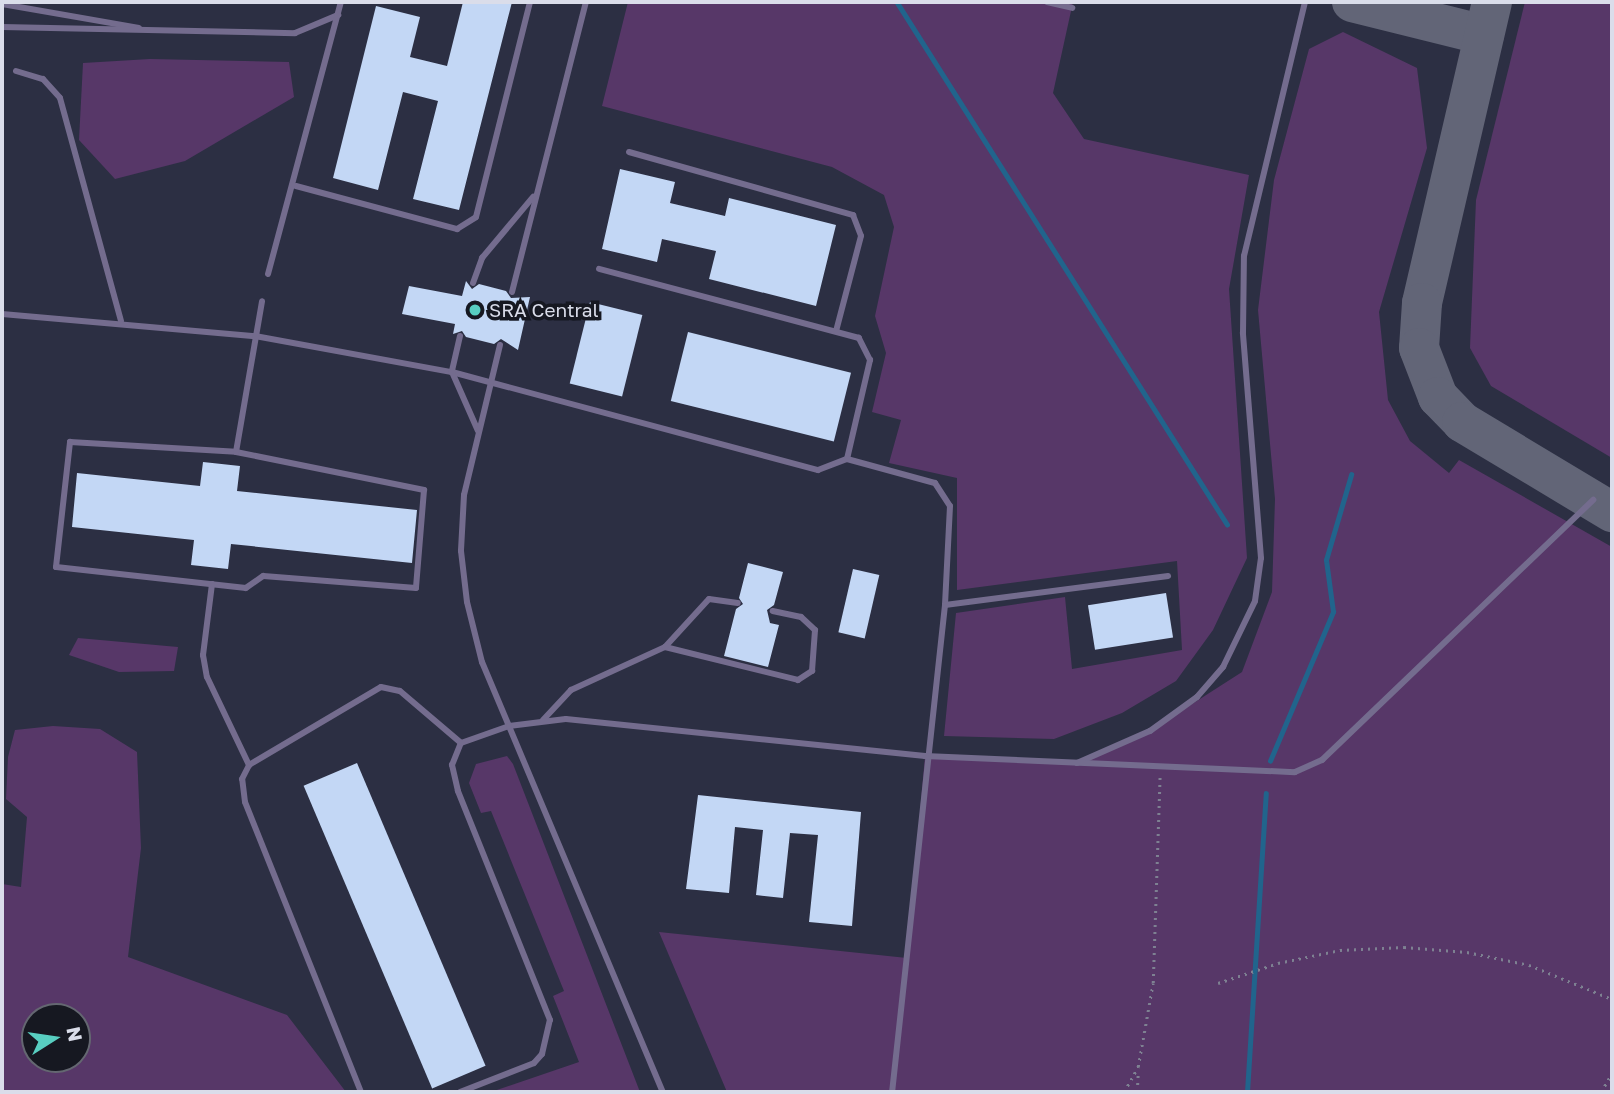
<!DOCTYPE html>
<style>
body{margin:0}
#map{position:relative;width:1614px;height:1094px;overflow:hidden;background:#2c2f43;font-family:"Golos Text",sans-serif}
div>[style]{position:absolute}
.green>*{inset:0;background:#573768}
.stream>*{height:4.5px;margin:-2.25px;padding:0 2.25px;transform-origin:2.25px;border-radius:2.25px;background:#21648c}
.taxiway>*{height:40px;margin:-20px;padding:0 20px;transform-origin:20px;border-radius:20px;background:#626577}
.building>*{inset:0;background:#c3d7f5;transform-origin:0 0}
.path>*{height:2.5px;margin-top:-1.25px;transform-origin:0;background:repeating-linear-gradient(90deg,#7e8192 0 2px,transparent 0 7px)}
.service>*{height:6px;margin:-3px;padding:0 3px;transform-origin:3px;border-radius:3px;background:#746c8e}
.dots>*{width:19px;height:19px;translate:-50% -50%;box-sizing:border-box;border:4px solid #161821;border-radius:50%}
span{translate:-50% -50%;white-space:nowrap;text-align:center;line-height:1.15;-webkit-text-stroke:7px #161821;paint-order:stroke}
.poi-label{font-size:19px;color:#daddea}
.left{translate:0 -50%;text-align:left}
.frame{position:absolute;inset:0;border:4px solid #daddea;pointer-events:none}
.north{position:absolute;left:21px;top:1003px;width:70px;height:70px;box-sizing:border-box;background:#161821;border:2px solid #646771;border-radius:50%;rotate:78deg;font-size:19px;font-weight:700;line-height:28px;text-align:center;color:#daddea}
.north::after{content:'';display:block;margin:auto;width:24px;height:32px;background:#58cec1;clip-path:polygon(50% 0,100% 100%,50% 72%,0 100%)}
</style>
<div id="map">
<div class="green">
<i style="clip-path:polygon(628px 2px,1073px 2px,1053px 93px,1084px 139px,1249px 175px,1229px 289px,1247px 558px,1213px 630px,1176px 681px,1122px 713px,1054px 739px,944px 736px,956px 613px,1065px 597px,1072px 669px,1182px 650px,1177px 561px,957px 590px,957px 478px,889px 463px,901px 420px,872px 412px,886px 353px,875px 316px,894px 227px,884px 195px,832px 167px,602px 106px)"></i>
<i style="clip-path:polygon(1525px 2px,1612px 2px,1612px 458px,1491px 386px,1470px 348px,1476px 200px)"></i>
<i style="clip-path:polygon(1343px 32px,1417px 68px,1427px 148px,1379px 312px,1388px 400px,1410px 441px,1449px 473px,1459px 460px,1612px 547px,1612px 1092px,727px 1092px,659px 932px,907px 958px,925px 756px,1075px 763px,1150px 731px,1242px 672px,1272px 592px,1275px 499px,1258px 310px,1274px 180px,1309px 49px)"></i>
<i style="clip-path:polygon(150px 59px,289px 62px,294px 97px,185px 161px,115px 179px,79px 140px,83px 63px)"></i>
<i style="clip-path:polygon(78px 638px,178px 647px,174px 671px,119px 672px,69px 655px)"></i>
<i style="clip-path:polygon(evenodd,53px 726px,100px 729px,137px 752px,141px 848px,128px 957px,287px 1015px,346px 1092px,2px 1092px,2px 884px,21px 887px,27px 817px,6px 799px,8px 757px,15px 730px,53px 726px,77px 1017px,77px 1059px,35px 1059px,35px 1017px,77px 1017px)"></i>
<i style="clip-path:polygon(507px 756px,513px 764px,640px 1092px,491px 1092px,579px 1062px,553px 996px,564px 991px,491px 811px,481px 813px,469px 783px,476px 764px)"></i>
</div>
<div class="stream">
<i style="left:897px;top:2px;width:618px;rotate:57.7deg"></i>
<i style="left:1270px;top:761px;width:162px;rotate:-67.1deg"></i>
<i style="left:1333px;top:612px;width:52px;rotate:-97.7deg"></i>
<i style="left:1326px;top:560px;width:89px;rotate:-73.6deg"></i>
<i style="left:1247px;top:1092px;width:299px;rotate:-86.4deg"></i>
</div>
<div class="taxiway">
<i style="left:1352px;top:2px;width:136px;rotate:14deg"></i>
<i style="left:1492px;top:2px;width:309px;rotate:103.1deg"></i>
<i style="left:1422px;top:303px;width:45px;rotate:93.8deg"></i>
<i style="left:1419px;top:348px;width:53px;rotate:68.8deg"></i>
<i style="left:1438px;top:397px;width:35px;rotate:46deg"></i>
<i style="left:1462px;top:422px;width:175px;rotate:31deg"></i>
</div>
<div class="building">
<i style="clip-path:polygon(463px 2px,512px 2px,459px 210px,413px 199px,438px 101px,403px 92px,378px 190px,333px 178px,376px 6px,420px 17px,410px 57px,447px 66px)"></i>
<i style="clip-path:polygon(620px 169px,675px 182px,670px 203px,725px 216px,729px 198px,836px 225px,816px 306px,709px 279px,716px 251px,662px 239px,657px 262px,602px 249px)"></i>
<i style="clip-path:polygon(466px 281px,472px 289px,479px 284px,506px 291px,511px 298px,530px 297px,518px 350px,501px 339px,494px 344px,466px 337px,462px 331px,453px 334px,455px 324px,402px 314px,409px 286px,462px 296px)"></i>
<i style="left:590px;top:302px;width:54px;height:84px;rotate:14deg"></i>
<i style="left:688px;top:332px;width:168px;height:71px;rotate:14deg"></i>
<i style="clip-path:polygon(203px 462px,240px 466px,237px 491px,417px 510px,412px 563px,231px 544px,228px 569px,191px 565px,194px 540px,72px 527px,77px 473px,200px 486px)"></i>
<i style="clip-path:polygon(748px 563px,783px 572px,774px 605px,767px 610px,770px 623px,779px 625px,768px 667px,724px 656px,736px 609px,743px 604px,739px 598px)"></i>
<i style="left:853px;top:569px;width:27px;height:65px;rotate:13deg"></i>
<i style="left:1166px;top:593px;width:45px;height:79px;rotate:81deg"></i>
<i style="left:357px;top:763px;width:329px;height:58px;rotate:67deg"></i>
<i style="clip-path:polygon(698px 795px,861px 812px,852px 926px,809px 922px,818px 835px,790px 833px,783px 898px,756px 895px,763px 830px,735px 827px,729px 893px,686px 889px)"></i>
</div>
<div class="path">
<i style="left:1218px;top:983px;width:63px;rotate:-18.4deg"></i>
<i style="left:1278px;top:963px;width:63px;rotate:-11.8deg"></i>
<i style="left:1340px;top:950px;width:64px;rotate:-2.7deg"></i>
<i style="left:1404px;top:947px;width:63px;rotate:4.5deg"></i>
<i style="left:1467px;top:952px;width:63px;rotate:11.8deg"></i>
<i style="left:1529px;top:965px;width:90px;rotate:22.3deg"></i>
<i style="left:1124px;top:1092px;width:29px;rotate:-61deg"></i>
<i style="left:1138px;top:1067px;width:85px;rotate:-79.9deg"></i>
<i style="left:1153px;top:983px;width:208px;rotate:-88.1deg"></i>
<i style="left:1137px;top:1092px;width:21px;rotate:-87deg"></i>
<i style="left:1601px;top:1092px;width:22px;rotate:-60deg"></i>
</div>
<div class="service">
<i style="left:1047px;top:2px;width:26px;rotate:13deg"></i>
<i style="left:2px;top:4px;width:139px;rotate:9.9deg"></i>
<i style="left:2px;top:27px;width:293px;rotate:1.2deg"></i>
<i style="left:295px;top:33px;width:47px;rotate:-22.7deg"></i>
<i style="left:16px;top:71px;width:28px;rotate:17deg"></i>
<i style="left:43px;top:79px;width:25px;rotate:48deg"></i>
<i style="left:60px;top:98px;width:231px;rotate:74.7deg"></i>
<i style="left:629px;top:152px;width:233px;rotate:15.7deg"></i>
<i style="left:853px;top:215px;width:22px;rotate:69deg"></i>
<i style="left:861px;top:236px;width:98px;rotate:104.7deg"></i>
<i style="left:296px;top:186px;width:167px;rotate:15deg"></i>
<i style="left:457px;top:229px;width:22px;rotate:-32deg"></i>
<i style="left:476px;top:217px;width:222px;rotate:-75.9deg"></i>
<i style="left:268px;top:274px;width:282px;rotate:-75deg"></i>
<i style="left:473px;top:283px;width:27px;rotate:-70deg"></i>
<i style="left:482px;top:258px;width:80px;rotate:-50.1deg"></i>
<i style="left:512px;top:292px;width:299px;rotate:-75.7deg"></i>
<i style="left:2px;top:314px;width:254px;rotate:5deg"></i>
<i style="left:255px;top:336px;width:200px;rotate:10.4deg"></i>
<i style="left:452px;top:372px;width:379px;rotate:15deg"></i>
<i style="left:818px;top:470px;width:31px;rotate:-21deg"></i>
<i style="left:847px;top:459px;width:102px;rotate:-76.9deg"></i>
<i style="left:870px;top:360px;width:25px;rotate:-117deg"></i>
<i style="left:859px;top:338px;width:269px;rotate:-165.1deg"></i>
<i style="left:460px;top:336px;width:37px;rotate:103deg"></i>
<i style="left:452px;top:372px;width:64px;rotate:66.2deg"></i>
<i style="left:500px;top:345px;width:154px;rotate:103.5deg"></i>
<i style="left:464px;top:495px;width:56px;rotate:93.1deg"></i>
<i style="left:461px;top:551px;width:51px;rotate:83.3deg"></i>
<i style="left:467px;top:602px;width:62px;rotate:76deg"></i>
<i style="left:482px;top:662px;width:467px;rotate:67.2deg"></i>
<i style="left:236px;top:452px;width:192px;rotate:11.4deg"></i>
<i style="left:424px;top:490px;width:98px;rotate:94.7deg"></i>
<i style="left:416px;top:588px;width:153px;rotate:-175.5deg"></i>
<i style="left:263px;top:576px;width:21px;rotate:145deg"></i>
<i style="left:246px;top:588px;width:191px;rotate:-173.7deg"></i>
<i style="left:56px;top:567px;width:126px;rotate:-83.6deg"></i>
<i style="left:70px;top:442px;width:166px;rotate:3.4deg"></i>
<i style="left:236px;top:452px;width:153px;rotate:-80.2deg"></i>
<i style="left:847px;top:459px;width:91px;rotate:15.3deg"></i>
<i style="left:935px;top:483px;width:27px;rotate:57deg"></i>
<i style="left:950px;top:506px;width:99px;rotate:92.9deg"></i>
<i style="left:945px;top:605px;width:490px;rotate:96.2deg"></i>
<i style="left:212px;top:584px;width:72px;rotate:97.2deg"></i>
<i style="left:203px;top:655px;width:22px;rotate:80deg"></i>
<i style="left:207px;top:677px;width:98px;rotate:64.5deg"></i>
<i style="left:945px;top:605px;width:225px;rotate:-7.4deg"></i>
<i style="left:665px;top:647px;width:137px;rotate:13.9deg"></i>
<i style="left:798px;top:680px;width:17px;rotate:-33deg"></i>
<i style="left:812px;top:671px;width:41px;rotate:-85.8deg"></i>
<i style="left:815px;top:630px;width:19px;rotate:-137deg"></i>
<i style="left:801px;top:617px;width:29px;rotate:-168deg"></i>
<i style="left:543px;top:720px;width:41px;rotate:-47deg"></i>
<i style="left:571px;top:690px;width:103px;rotate:-24.6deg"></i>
<i style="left:665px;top:647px;width:65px;rotate:-47.5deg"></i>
<i style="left:709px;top:599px;width:29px;rotate:8deg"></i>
<i style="left:1077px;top:763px;width:80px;rotate:-23.7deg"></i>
<i style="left:1150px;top:731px;width:58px;rotate:-35.9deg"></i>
<i style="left:1197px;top:697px;width:40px;rotate:-49deg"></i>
<i style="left:1223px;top:667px;width:73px;rotate:-64.1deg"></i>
<i style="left:1255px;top:601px;width:43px;rotate:-82.1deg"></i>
<i style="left:1261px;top:558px;width:226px;rotate:-94.6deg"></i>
<i style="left:1243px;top:333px;width:77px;rotate:-89.3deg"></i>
<i style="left:1244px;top:256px;width:261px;rotate:-76.5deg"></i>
<i style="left:361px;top:1092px;width:312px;rotate:-111.8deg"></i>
<i style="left:245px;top:802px;width:23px;rotate:-97deg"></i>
<i style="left:242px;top:779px;width:16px;rotate:-63deg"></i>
<i style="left:249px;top:765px;width:153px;rotate:-30.6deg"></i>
<i style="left:381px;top:687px;width:19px;rotate:12deg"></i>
<i style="left:400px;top:691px;width:80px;rotate:40.4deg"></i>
<i style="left:460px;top:1092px;width:79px;rotate:-21.4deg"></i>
<i style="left:534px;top:1063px;width:12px;rotate:-48deg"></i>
<i style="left:542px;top:1054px;width:35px;rotate:-77deg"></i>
<i style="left:550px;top:1020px;width:247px;rotate:-111.9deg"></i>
<i style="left:458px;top:791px;width:27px;rotate:-103deg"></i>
<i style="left:452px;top:765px;width:24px;rotate:-68deg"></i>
<i style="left:461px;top:743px;width:51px;rotate:-19.5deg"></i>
<i style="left:509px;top:726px;width:57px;rotate:-7deg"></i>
<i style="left:566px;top:719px;width:361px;rotate:5.9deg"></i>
<i style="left:925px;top:756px;width:370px;rotate:2.5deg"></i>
<i style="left:1295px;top:772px;width:30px;rotate:-24deg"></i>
<i style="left:1322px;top:760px;width:376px;rotate:-43.8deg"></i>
</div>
<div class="dots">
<i style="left:475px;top:310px;background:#58cec1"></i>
</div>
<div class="poi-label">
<span class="left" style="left:489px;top:310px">SRA Central</span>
</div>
<div class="frame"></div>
<div class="north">N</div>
</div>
